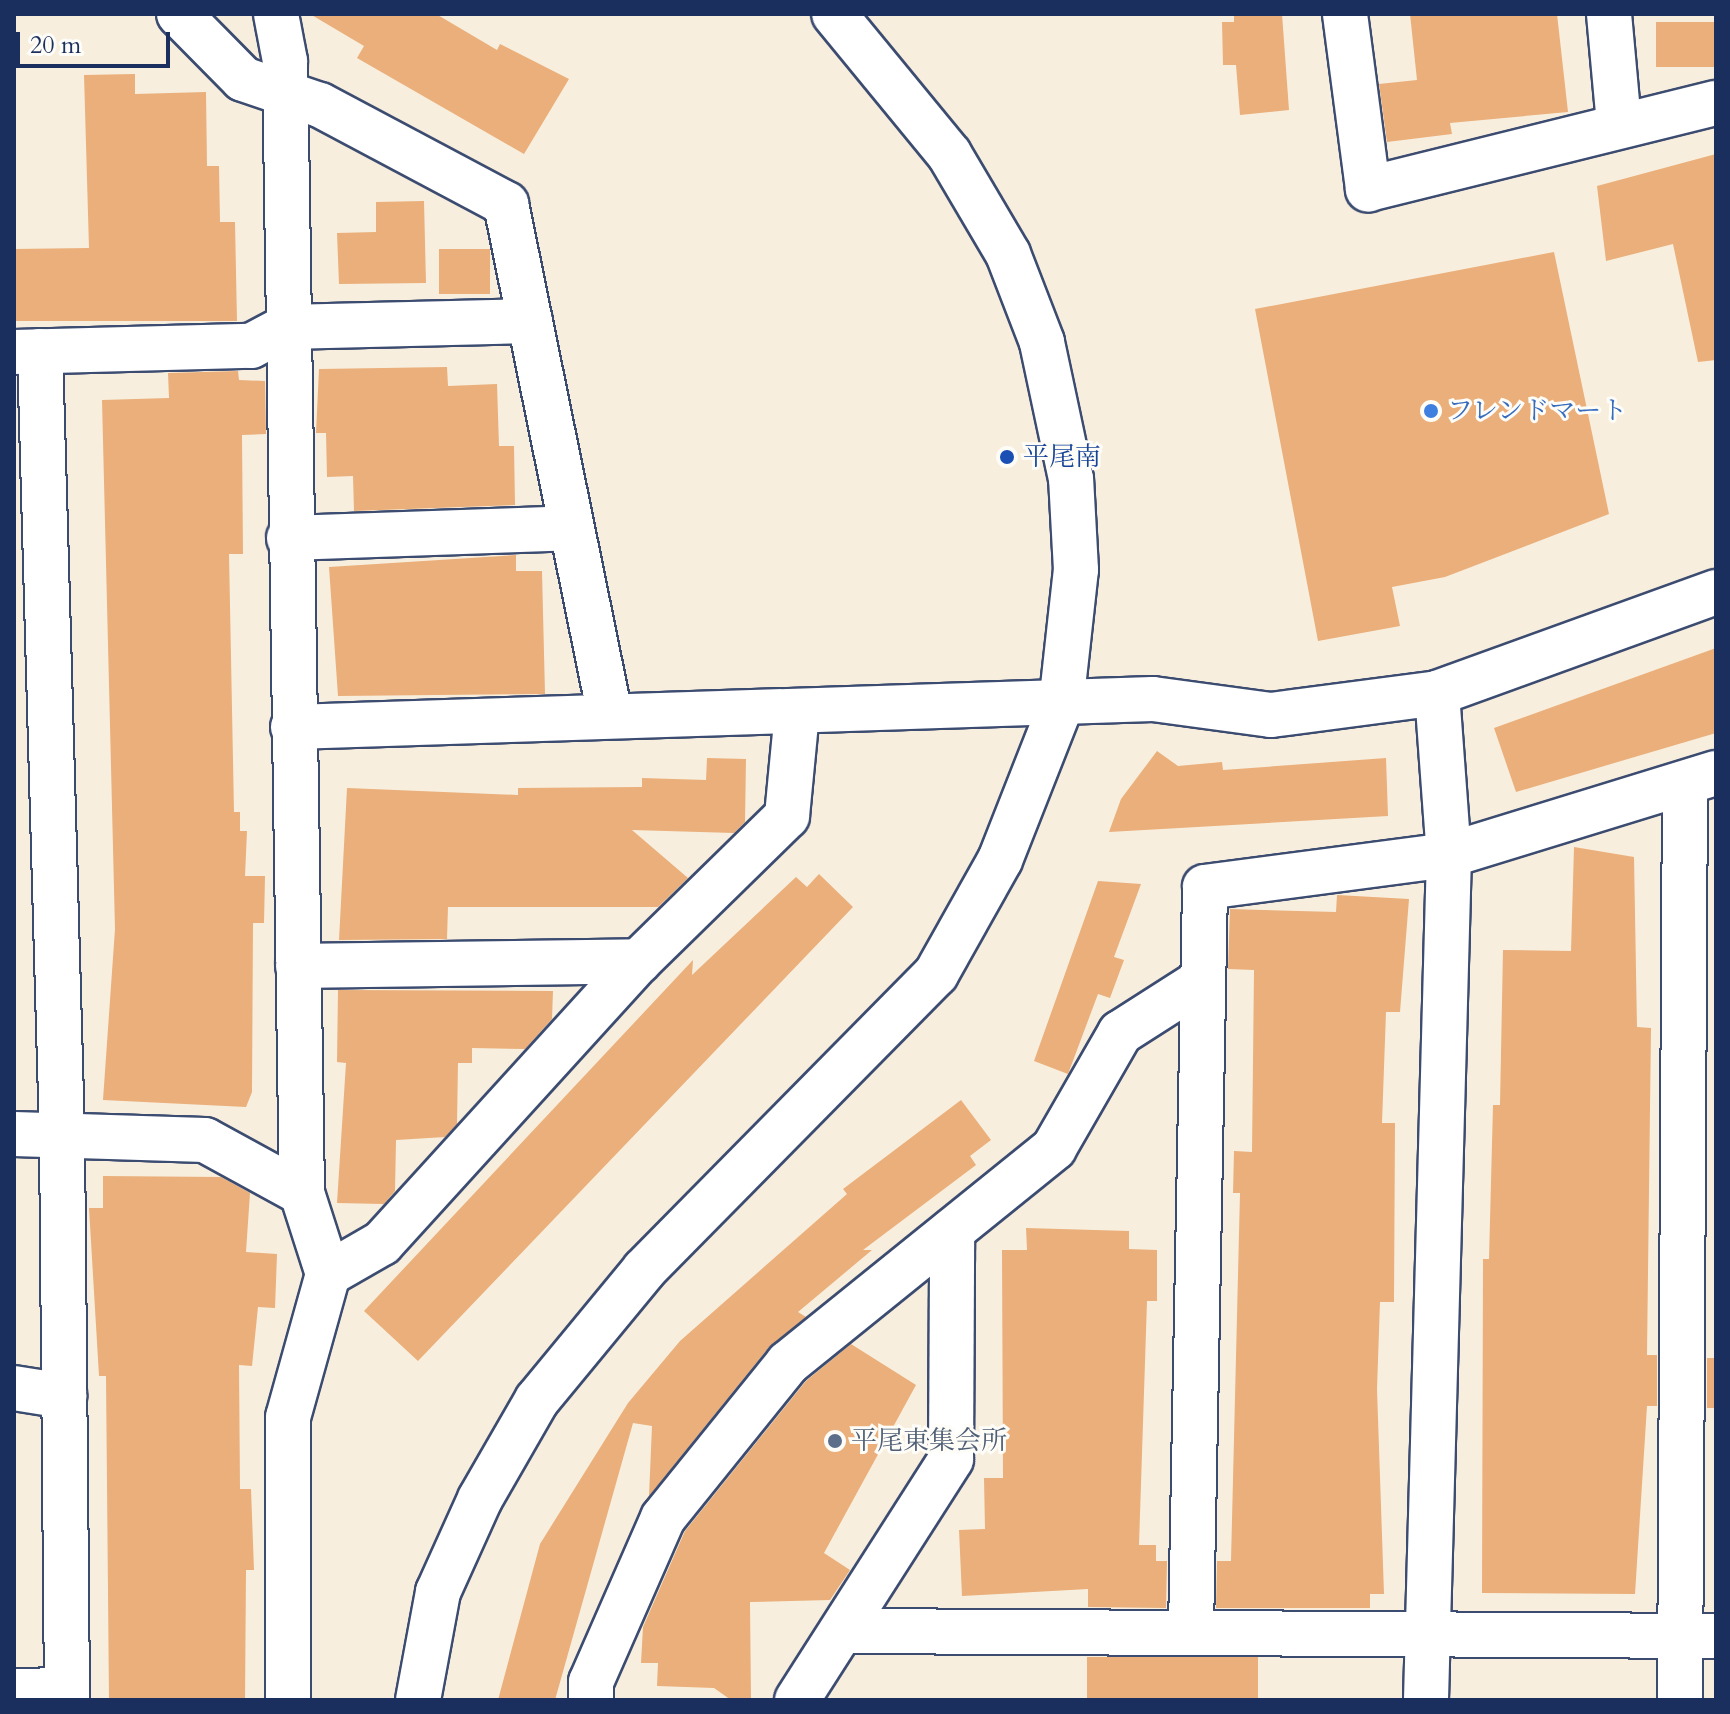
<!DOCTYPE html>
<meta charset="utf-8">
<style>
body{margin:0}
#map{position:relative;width:1730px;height:1714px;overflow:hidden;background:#f8eedd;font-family:Cardo,"Noto Serif JP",serif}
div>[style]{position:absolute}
.building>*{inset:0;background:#eaaf7a;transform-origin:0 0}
.roads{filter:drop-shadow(2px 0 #3c4c71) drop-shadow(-2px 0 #3c4c71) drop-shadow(0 2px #3c4c71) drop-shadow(0 -2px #3c4c71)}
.minor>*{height:44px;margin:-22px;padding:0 22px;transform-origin:22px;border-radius:22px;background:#fff}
.dots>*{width:22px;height:22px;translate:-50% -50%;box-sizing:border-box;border:4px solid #fdfcf7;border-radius:50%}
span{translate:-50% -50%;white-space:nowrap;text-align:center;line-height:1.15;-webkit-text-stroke:6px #fdfcf7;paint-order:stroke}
.shop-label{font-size:26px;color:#366cbe}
.left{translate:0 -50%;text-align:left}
.transit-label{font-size:26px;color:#164399}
.service-label{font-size:26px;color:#4e5e75}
.frame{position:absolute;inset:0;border:16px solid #1b2f5e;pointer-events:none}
.scale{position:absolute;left:16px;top:32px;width:154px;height:36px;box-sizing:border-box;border:4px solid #1b2f5e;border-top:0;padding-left:10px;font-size:24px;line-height:28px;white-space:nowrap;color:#1b2f5e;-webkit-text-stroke:6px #fdfcf7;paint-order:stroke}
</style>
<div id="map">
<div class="building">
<i style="clip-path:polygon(310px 14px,436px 14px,497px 50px,500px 44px,569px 79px,524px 154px,357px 58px,364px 46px)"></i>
<i style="clip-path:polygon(1234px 14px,1282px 14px,1289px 110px,1240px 115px,1236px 65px,1223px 65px,1222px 22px,1234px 22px)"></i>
<i style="clip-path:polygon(1410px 14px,1557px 14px,1568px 112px,1450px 123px,1452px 134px,1387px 142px,1379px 84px,1417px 80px)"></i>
<i style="left:1716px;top:22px;width:45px;height:60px;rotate:90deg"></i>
<i style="clip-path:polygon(135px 74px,135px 94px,206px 92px,207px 166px,219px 166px,220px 222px,235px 222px,237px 321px,14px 321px,14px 249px,89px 248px,84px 75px)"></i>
<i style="clip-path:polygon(1716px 154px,1716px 360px,1698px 362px,1673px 244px,1606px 261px,1597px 186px)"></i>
<i style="clip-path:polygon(424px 201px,426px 283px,339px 284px,337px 233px,376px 232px,376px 202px)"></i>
<i style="left:439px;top:249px;width:51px;height:45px"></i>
<i style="clip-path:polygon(1554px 252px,1609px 514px,1445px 577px,1392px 587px,1400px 626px,1318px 641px,1255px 309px)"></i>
<i style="clip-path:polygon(447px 367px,448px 386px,497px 384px,499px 446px,514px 446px,515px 505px,354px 511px,353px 476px,327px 477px,326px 433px,316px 433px,319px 369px)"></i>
<i style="clip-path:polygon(238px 371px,239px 380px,265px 381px,266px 434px,242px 435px,243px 554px,229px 554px,234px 812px,240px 812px,240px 831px,247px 831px,245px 876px,265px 876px,264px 923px,253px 923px,252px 1092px,246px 1107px,103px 1100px,115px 929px,102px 400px,169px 398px,168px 373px)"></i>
<i style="clip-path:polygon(516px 555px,516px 571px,542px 571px,545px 694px,338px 696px,329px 567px)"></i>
<i style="clip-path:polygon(1716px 648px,1716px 733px,1516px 792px,1494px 728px)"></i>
<i style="clip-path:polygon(1157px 751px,1178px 766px,1222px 762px,1223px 770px,1386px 758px,1388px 816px,1109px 832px,1121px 799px)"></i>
<i style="clip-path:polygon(707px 758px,746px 759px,745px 822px,734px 833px,632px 830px,688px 878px,658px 907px,448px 907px,447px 939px,339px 940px,347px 788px,518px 795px,518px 788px,642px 787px,642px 778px,706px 780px)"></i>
<i style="clip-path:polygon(1574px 847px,1634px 857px,1637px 1027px,1651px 1028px,1647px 1355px,1657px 1355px,1657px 1406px,1647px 1406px,1635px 1594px,1482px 1593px,1483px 1259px,1489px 1259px,1493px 1105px,1500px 1105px,1503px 950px,1571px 951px)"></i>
<i style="clip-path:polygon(819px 874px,853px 907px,418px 1361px,364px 1311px,693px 960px,692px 975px,796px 877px,807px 887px)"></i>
<i style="clip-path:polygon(1098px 881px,1141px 884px,1114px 957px,1124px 960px,1110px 998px,1098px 994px,1068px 1074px,1034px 1061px)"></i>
<i style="clip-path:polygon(1337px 895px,1409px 899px,1400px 1012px,1386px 1012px,1382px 1123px,1395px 1123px,1394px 1302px,1380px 1302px,1377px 1389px,1384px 1594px,1370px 1594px,1370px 1608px,1216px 1608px,1217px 1561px,1231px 1561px,1240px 1193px,1233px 1193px,1234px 1151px,1252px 1152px,1254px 970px,1228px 969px,1230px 909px,1336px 912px)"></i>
<i style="clip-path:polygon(338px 990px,553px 991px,552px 1019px,525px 1049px,472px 1048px,472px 1063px,458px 1063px,457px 1124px,445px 1137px,396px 1140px,395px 1191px,384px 1204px,337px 1203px,346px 1063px,337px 1062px)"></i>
<i style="clip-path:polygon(961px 1100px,991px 1140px,970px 1156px,976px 1165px,863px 1250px,872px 1250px,798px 1312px,806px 1317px,769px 1347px,649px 1496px,652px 1426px,633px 1423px,555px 1700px,498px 1700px,540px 1544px,628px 1403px,680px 1341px,847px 1194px,843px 1189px)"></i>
<i style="clip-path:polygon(103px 1176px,221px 1177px,250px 1193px,246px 1252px,277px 1254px,275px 1308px,258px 1307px,252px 1366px,239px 1365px,240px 1489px,251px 1489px,254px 1570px,246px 1570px,245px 1700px,109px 1700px,106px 1376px,99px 1376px,89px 1208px,103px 1208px)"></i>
<i style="clip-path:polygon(1026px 1228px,1129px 1231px,1129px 1249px,1157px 1250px,1157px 1301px,1147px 1301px,1139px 1545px,1156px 1545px,1156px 1561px,1167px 1561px,1166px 1608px,1088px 1607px,1088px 1589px,962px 1596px,959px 1530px,985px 1529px,984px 1478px,1003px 1478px,1002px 1250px,1027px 1250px)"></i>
<i style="clip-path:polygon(851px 1344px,916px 1385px,824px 1553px,850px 1570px,830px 1600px,750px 1602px,751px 1700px,731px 1700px,714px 1688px,657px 1686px,658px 1663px,641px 1663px,643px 1627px,685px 1531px,806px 1381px)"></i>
<i style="left:1707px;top:1358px;width:9px;height:50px"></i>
<i style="left:1087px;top:1657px;width:171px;height:43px"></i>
</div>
<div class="roads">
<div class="minor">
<i style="left:179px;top:14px;width:91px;rotate:45.4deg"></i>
<i style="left:243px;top:79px;width:81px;rotate:18.7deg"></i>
<i style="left:320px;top:105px;width:211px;rotate:28deg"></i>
<i style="left:506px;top:204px;width:521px;rotate:78.5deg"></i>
<i style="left:276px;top:14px;width:48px;rotate:79.2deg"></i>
<i style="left:285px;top:61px;width:1132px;rotate:89.14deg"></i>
<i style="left:302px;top:1193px;width:85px;rotate:72.2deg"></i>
<i style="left:328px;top:1274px;width:148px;rotate:105.6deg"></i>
<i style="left:288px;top:1417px;width:283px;rotate:90deg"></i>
<i style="left:1345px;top:14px;width:177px;rotate:82.5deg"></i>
<i style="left:1368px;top:189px;width:358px;rotate:-13.9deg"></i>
<i style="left:1609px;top:14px;width:110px;rotate:84.8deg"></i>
<i style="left:40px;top:351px;width:784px;rotate:88.39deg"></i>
<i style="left:62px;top:1135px;width:565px;rotate:89.49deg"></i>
<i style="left:14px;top:352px;width:237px;rotate:-1.5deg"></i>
<i style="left:251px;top:346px;width:40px;rotate:-28deg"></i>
<i style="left:286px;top:327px;width:244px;rotate:-1.4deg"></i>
<i style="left:289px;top:538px;width:281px;rotate:-2deg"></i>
<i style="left:1437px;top:693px;width:297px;rotate:-19.9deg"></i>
<i style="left:293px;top:727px;width:860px;rotate:-1.86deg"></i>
<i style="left:1153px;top:699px;width:119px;rotate:7.7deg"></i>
<i style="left:1271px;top:715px;width:167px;rotate:-7.5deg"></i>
<i style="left:1437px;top:693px;width:162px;rotate:85.8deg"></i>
<i style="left:1449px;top:855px;width:845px;rotate:91.56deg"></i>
<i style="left:298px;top:966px;width:341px;rotate:-0.8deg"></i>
<i style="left:14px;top:1134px;width:191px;rotate:1.8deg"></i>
<i style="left:205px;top:1140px;width:111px;rotate:28.7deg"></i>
<i style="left:328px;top:1274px;width:62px;rotate:-29.9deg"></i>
<i style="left:382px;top:1243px;width:382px;rotate:-47.7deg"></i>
<i style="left:639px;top:961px;width:207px;rotate:-44.4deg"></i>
<i style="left:787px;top:816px;width:104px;rotate:-84.5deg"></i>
<i style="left:14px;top:1388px;width:51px;rotate:9.1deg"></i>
<i style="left:1191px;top:1630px;width:743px;rotate:-88.92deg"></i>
<i style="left:1205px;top:887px;width:246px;rotate:-7.5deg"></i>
<i style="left:1449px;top:855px;width:279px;rotate:-17.1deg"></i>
<i style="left:847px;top:1631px;width:869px;rotate:0.33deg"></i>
<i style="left:14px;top:1691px;width:52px;rotate:-1.1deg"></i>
<i style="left:418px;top:1700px;width:110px;rotate:-79.5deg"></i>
<i style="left:438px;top:1592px;width:102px;rotate:-65.7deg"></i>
<i style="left:480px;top:1499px;width:114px;rotate:-60.1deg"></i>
<i style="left:537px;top:1400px;width:168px;rotate:-50.5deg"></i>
<i style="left:644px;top:1270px;width:416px;rotate:-45.4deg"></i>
<i style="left:936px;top:974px;width:131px;rotate:-60.7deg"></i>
<i style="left:1000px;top:860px;width:167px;rotate:-68.5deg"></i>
<i style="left:1061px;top:705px;width:136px;rotate:-83.7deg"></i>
<i style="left:1076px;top:570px;width:91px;rotate:-93.1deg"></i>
<i style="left:1071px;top:479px;width:140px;rotate:-102deg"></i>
<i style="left:1042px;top:342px;width:94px;rotate:-111.1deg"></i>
<i style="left:1008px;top:254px;width:116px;rotate:-120.5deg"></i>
<i style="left:949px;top:154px;width:181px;rotate:-129.4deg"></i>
<i style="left:591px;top:1700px;width:18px;rotate:-90deg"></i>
<i style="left:591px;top:1682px;width:179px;rotate:-66.3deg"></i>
<i style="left:663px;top:1518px;width:199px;rotate:-51.1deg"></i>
<i style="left:788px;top:1363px;width:342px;rotate:-38.9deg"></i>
<i style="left:1054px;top:1148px;width:133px;rotate:-60.1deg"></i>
<i style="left:1120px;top:1033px;width:98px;rotate:-32.6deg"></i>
<i style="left:797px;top:1700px;width:286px;rotate:-57.4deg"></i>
<i style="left:951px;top:1459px;width:228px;rotate:-89.7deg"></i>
<i style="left:1680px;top:1700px;width:913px;rotate:-89.69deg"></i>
</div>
</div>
<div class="dots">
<i style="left:1431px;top:411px;background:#3f7fe0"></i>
<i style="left:1007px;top:457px;background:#1a4fb4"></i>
<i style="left:835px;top:1441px;background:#5c6f8a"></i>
</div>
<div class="shop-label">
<span class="left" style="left:1447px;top:411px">フレンドマート</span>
</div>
<div class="transit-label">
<span class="left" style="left:1023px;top:457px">平尾南</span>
</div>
<div class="service-label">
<span class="left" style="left:851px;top:1441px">平尾東集会所</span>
</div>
<div class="frame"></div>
<div class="scale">20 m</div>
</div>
